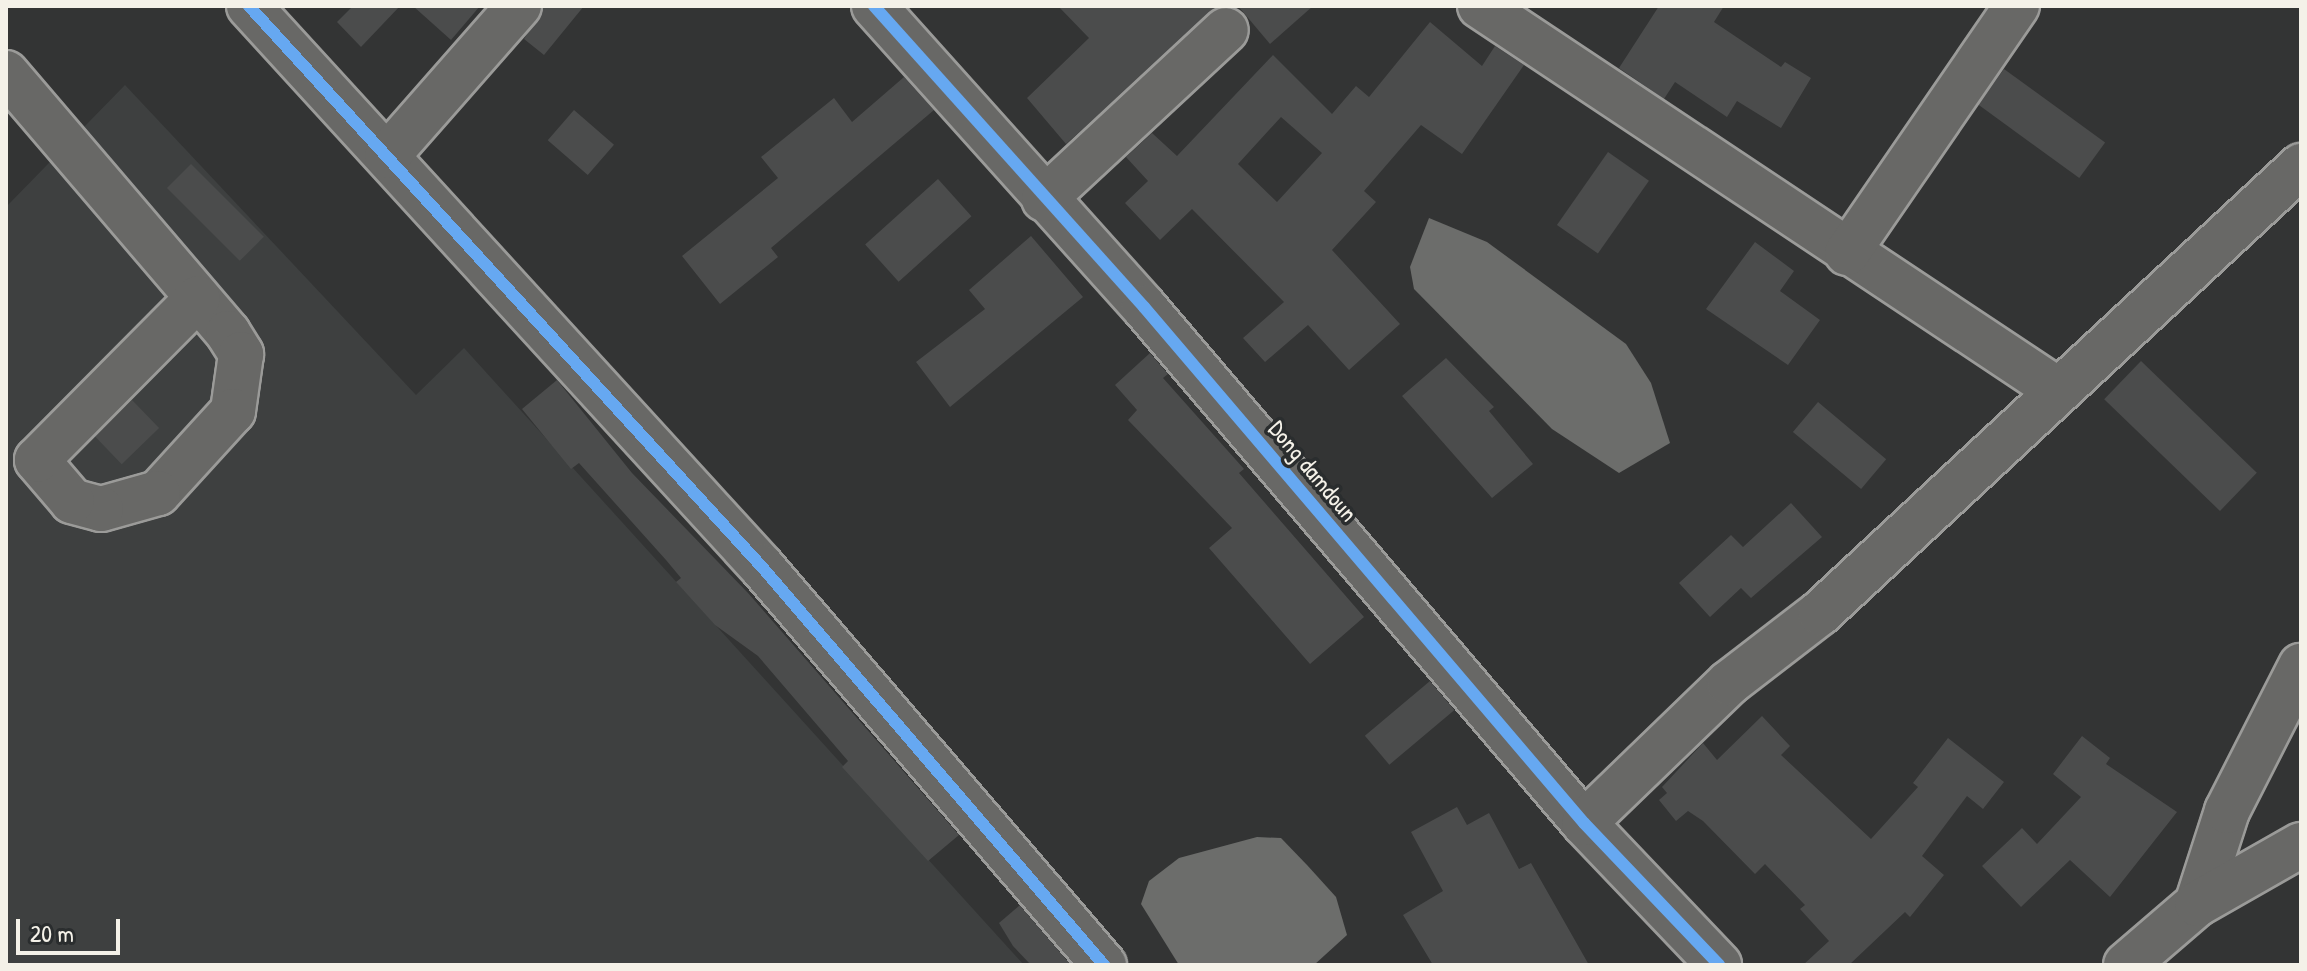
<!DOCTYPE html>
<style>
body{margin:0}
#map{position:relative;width:2307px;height:971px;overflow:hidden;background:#333434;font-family:"Patrick Hand",sans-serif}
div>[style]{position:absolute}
.built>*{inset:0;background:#3e4040}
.water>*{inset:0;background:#6c6d6b}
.building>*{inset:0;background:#4b4c4c;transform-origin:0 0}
.roads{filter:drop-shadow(2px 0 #9b9b99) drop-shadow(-2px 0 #9b9b99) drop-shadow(0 2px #9b9b99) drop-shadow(0 -2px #9b9b99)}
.minor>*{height:44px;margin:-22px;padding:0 22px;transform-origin:22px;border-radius:22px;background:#686866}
.cycleway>*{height:12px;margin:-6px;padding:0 6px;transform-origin:6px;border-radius:6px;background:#66a8f1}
span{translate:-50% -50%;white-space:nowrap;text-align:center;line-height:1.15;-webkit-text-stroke:7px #2a2d2e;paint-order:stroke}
.street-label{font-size:24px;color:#f4f1e8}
.frame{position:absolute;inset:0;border:8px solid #f4f1e8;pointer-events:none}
.scale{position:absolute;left:16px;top:919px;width:104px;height:36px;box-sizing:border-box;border:4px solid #f4f1e8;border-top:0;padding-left:10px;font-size:24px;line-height:28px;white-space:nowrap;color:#f4f1e8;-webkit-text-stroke:6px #2a2d2e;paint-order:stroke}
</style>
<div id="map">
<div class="built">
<i style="clip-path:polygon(125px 85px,416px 395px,464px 348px,1024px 965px,6px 965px,6px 207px)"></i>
</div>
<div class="water">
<i style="clip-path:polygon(1429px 218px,1487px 242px,1626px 344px,1651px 383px,1670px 443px,1619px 473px,1552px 429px,1414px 289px,1410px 267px)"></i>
<i style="clip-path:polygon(1257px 837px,1281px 838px,1307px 865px,1336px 897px,1347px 935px,1314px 965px,1179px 965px,1141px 904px,1149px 881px,1179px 858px)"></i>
</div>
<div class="building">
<i style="clip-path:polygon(353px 6px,400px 6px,361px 47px,337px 22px)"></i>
<i style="clip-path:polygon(413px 6px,480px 6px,451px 40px)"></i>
<i style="clip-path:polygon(584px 6px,544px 55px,524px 39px,544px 6px)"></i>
<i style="clip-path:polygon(1058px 6px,1220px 6px,1066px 144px,1027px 98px,1089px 38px)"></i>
<i style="clip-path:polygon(1238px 6px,1313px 6px,1270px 44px)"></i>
<i style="clip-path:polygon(1659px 6px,1724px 6px,1714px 22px,1781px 67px,1785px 62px,1811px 78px,1781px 128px,1737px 101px,1727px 117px,1675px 82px,1664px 99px,1619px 68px)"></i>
<i style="clip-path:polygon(evenodd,1430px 22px,1482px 66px,1495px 46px,1524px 65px,1462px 154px,1421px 125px,1364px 191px,1376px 202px,1332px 250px,1400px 324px,1349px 370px,1308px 325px,1265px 362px,1243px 338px,1284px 302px,1192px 209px,1160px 240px,1125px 203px,1148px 181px,1126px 157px,1152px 133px,1177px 156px,1273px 55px,1332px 114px,1356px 86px,1369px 97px,1430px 22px,1281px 117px,1322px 153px,1277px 202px,1238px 164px,1281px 117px)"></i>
<i style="left:2004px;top:69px;width:125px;height:44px;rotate:36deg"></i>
<i style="clip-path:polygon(904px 77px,934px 110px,771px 248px,778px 257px,720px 304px,682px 256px,778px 178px,761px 157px,834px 98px,852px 122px)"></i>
<i style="left:574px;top:110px;width:53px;height:40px;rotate:41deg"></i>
<i style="left:1608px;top:152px;width:50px;height:89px;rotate:35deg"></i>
<i style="left:191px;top:164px;width:103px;height:34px;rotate:45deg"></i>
<i style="left:938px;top:179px;width:50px;height:98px;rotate:48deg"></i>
<i style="clip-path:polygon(1031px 236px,1083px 297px,950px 407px,916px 362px,985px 309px,969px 290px)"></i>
<i style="clip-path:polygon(1755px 242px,1794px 271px,1780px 291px,1820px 320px,1788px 365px,1706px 309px)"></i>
<i style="clip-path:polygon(1150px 353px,1168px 374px,1163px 378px,1244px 469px,1239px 473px,1364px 617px,1310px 664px,1209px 548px,1232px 528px,1128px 420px,1137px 410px,1115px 385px)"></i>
<i style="clip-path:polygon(1446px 358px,1494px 407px,1489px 411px,1533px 464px,1492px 498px,1402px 396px)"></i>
<i style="left:2141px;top:361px;width:161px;height:53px;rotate:44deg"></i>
<i style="clip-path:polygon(557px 380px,632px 473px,748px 593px,959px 835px,928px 861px,842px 767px,848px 761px,758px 656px,715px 625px,676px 582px,681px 578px,666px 560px,579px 463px,571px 469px,522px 409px)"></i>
<i style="left:132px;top:400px;width:39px;height:52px;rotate:46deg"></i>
<i style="left:1818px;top:402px;width:89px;height:39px;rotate:40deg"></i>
<i style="clip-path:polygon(1791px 503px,1822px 537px,1751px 598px,1741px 588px,1710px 617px,1679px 583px,1731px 535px,1743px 547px)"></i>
<i style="left:1430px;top:681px;width:38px;height:85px;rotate:50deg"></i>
<i style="clip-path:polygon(1762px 716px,1790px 746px,1781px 755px,1871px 839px,1918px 787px,1913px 783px,1948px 738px,2004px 782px,1983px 809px,1967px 796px,1922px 856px,1944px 875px,1910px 917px,1905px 912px,1849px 965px,1803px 965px,1829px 941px,1800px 909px,1805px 905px,1765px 864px,1755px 874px,1703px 821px,1688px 811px,1676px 821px,1659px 800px,1667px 793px,1662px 787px,1703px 743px,1717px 760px)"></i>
<i style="clip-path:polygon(2082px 736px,2110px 758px,2106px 764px,2177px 812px,2110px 897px,2070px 860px,2021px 907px,1982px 866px,2022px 828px,2037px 844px,2081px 797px,2053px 774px)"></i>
<i style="clip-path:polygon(1457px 807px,1467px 825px,1489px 813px,1519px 869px,1531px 863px,1589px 965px,1433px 965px,1403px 915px,1443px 891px,1411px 832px)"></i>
<i style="clip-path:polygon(1020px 905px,1071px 965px,1031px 965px,1013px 946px,999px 923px)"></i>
</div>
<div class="roads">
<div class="minor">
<i style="left:249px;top:6px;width:760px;rotate:47.56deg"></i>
<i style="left:762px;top:567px;width:525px;rotate:49.33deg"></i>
<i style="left:874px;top:6px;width:404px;rotate:48.1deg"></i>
<i style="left:1144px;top:307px;width:678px;rotate:49.55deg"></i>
<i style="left:1584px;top:823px;width:196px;rotate:46.4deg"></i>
<i style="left:1480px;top:6px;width:692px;rotate:33.62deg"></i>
<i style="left:6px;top:73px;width:342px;rotate:49.5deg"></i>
<i style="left:228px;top:333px;width:25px;rotate:58deg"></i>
<i style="left:241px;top:354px;width:58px;rotate:98deg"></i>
<i style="left:233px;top:411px;width:111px;rotate:132.4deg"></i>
<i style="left:158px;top:493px;width:59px;rotate:164.3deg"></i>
<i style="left:101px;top:509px;width:30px;rotate:-165deg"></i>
<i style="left:72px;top:501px;width:54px;rotate:-130.5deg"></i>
<i style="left:37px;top:460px;width:228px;rotate:-45.2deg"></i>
<i style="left:387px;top:156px;width:200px;rotate:-48.7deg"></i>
<i style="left:1044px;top:199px;width:248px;rotate:-42.9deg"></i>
<i style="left:1847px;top:253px;width:300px;rotate:-55.5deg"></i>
<i style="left:1584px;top:823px;width:202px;rotate:-44deg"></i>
<i style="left:1729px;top:683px;width:115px;rotate:-37.6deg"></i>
<i style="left:1820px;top:613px;width:657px;rotate:-42.9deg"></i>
<i style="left:2197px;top:904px;width:98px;rotate:-72.1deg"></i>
<i style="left:2227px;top:811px;width:163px;rotate:-63deg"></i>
<i style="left:2126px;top:965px;width:94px;rotate:-40.7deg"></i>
<i style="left:2197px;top:904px;width:120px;rotate:-29.6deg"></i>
</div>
</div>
<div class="cycleway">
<i style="left:249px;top:6px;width:760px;rotate:47.56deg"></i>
<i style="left:762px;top:567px;width:525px;rotate:49.33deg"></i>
<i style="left:874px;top:6px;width:404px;rotate:48.1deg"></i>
<i style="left:1144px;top:307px;width:678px;rotate:49.55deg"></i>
<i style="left:1584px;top:823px;width:196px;rotate:46.4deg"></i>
</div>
<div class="street-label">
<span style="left:1313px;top:471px;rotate:50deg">Dong damdoun</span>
</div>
<div class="frame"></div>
<div class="scale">20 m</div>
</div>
